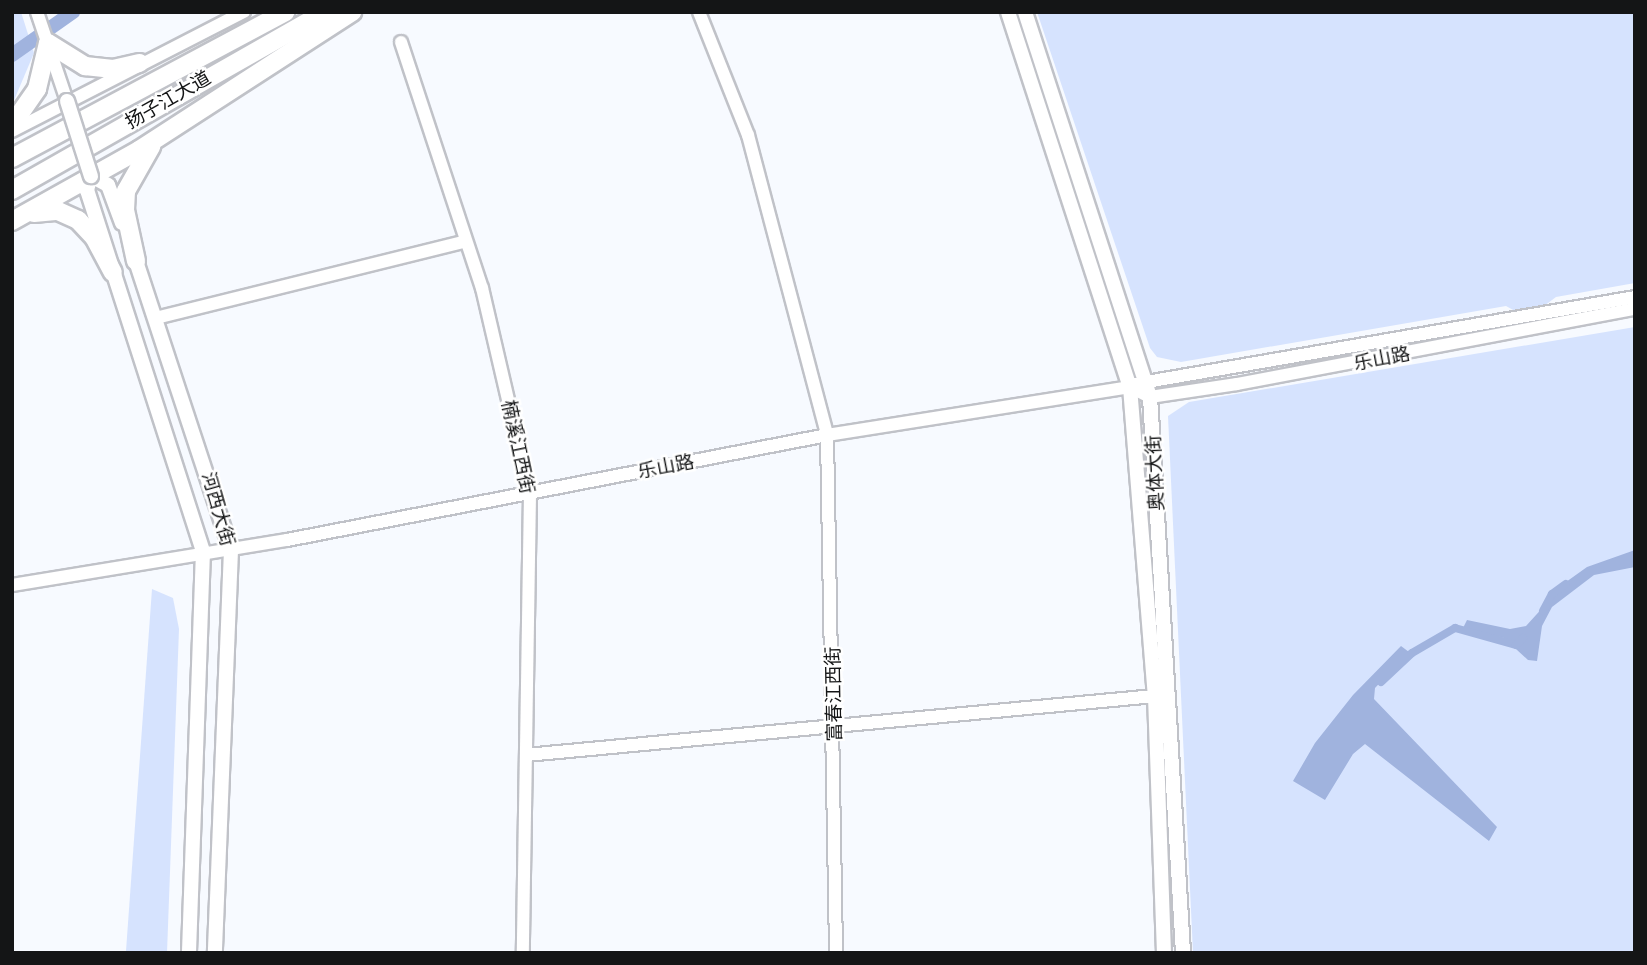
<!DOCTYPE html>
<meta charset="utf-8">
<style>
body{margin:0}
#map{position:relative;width:1647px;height:965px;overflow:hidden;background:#f7faff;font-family:Ubuntu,"Noto Sans SC",sans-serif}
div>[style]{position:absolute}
.green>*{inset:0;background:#d6e3fe}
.water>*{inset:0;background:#a0b3de}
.canal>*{height:8px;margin:-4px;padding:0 4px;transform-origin:4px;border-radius:4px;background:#a0b3de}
.river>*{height:14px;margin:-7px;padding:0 7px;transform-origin:7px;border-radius:7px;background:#a0b3de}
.roads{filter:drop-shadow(2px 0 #c0c2c8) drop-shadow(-2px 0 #c0c2c8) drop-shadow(0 2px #c0c2c8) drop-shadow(0 -2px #c0c2c8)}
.minor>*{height:12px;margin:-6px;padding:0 6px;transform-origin:6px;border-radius:6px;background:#fff}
.major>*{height:14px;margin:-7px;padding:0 7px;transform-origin:7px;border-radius:7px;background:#fff}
.highway>*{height:18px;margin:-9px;padding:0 9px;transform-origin:9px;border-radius:9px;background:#fff}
.bridges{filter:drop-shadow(2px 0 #c0c2c8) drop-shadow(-2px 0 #c0c2c8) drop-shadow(0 2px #c0c2c8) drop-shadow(0 -2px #c0c2c8)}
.major-bridge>*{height:14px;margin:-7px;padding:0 7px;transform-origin:7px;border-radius:7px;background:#fff}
span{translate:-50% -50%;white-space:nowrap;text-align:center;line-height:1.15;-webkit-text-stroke:5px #fff;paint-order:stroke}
.street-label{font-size:19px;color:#141516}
.frame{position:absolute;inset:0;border:14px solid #141516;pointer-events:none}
</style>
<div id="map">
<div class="green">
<i style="clip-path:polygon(12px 12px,21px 12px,34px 53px,12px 105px)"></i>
<i style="clip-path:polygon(1037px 12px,1635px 12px,1635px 283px,1556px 297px,1544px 306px,1515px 311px,1506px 306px,1181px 362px,1157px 357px,1150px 348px)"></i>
<i style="clip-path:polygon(1635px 327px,1635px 953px,1193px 953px,1168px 416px,1189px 402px)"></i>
<i style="clip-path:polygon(152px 589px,173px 598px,179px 629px,167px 953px,126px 951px)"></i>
</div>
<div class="water">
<i style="clip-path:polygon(1635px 550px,1635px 567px,1594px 575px,1552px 607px,1542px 626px,1537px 661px,1528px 660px,1504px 638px,1463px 628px,1467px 620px,1510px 629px,1526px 626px,1566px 582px,1587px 567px)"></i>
<i style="clip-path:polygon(1401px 646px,1409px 652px,1375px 688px,1374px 699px,1497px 827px,1489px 841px,1365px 744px,1353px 754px,1325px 800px,1293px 781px,1315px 743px,1353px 695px)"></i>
</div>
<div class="canal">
<i style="left:1543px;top:611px;width:19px;rotate:-62deg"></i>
<i style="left:1552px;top:594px;width:17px;rotate:-36deg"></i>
<i style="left:1381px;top:682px;width:42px;rotate:-43.1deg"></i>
<i style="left:1412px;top:653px;width:50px;rotate:-30.2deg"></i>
<i style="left:1455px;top:628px;width:63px;rotate:15.6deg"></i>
<i style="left:1516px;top:645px;width:10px;rotate:-45deg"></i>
</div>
<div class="river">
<i style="left:12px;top:55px;width:75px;rotate:-35.2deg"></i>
</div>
<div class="roads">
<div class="minor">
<i style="left:37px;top:12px;width:94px;rotate:71.4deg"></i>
<i style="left:699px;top:12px;width:132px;rotate:68.3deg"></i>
<i style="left:748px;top:135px;width:310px;rotate:75.2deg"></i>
<i style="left:827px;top:435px;width:518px;rotate:89deg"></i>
<i style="left:401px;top:42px;width:259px;rotate:71.8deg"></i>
<i style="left:482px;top:288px;width:212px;rotate:76.9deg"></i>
<i style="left:530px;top:494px;width:459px;rotate:90.9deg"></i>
<i style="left:12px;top:131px;width:261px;rotate:-27.2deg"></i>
<i style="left:156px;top:318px;width:319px;rotate:-13.9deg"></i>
<i style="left:1135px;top:384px;width:508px;rotate:-9.87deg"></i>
<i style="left:12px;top:585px;width:279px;rotate:-9.3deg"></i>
<i style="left:287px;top:540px;width:550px;rotate:-11deg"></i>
<i style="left:827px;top:435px;width:307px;rotate:-9deg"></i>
<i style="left:1130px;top:387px;width:22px;rotate:27deg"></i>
<i style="left:1150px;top:397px;width:88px;rotate:-8.5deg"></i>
<i style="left:1237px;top:384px;width:405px;rotate:-10.7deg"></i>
<i style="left:526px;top:755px;width:632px;rotate:-5.36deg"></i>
</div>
<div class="major">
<i style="left:1008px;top:12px;width:394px;rotate:72deg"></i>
<i style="left:1130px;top:387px;width:310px;rotate:85.4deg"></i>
<i style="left:1155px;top:696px;width:257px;rotate:88deg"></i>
<i style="left:1025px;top:12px;width:405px;rotate:72deg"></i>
<i style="left:1150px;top:397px;width:557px;rotate:86.6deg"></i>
<i style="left:122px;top:223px;width:40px;rotate:-110.2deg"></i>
<i style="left:108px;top:185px;width:19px;rotate:-152deg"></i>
<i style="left:91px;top:176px;width:15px;rotate:106deg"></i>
<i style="left:87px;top:190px;width:379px;rotate:72.2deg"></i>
<i style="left:203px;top:551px;width:402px;rotate:92deg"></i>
<i style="left:133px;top:252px;width:314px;rotate:71.8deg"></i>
<i style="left:231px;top:550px;width:403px;rotate:92.3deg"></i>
</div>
<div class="highway">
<i style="left:12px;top:125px;width:44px;rotate:-55.2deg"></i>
<i style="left:37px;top:89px;width:47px;rotate:-76.6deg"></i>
<i style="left:48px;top:43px;width:44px;rotate:31.9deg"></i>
<i style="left:85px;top:66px;width:28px;rotate:6deg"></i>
<i style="left:113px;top:69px;width:27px;rotate:-13deg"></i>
<i style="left:12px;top:158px;width:310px;rotate:-28.1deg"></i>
<i style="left:12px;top:190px;width:360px;rotate:-29.6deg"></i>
<i style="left:34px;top:213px;width:24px;rotate:-5deg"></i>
<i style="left:58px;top:211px;width:22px;rotate:24deg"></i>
<i style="left:78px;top:220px;width:23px;rotate:47deg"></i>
<i style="left:94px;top:237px;width:40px;rotate:62deg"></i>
<i style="left:12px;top:221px;width:145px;rotate:-29.2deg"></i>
<i style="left:139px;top:150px;width:254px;rotate:-32.9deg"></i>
<i style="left:136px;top:261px;width:52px;rotate:-102.2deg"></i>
<i style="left:125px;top:210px;width:19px;rotate:-87deg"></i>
<i style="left:126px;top:191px;width:51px;rotate:-60.4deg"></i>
</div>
</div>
<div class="bridges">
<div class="major-bridge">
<i style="left:67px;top:101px;width:79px;rotate:72.3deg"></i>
</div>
</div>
<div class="street-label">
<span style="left:168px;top:100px;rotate:-30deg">扬子江大道</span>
<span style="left:1382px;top:359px;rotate:-11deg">乐山路</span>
<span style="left:518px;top:447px;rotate:78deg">楠溪江西街</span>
<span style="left:666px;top:467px;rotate:-11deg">乐山路</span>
<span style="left:1155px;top:473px;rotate:-93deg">奥体大街</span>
<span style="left:218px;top:509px;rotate:74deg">河西大街</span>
<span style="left:834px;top:694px;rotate:-91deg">富春江西街</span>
</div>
<div class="frame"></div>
</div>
